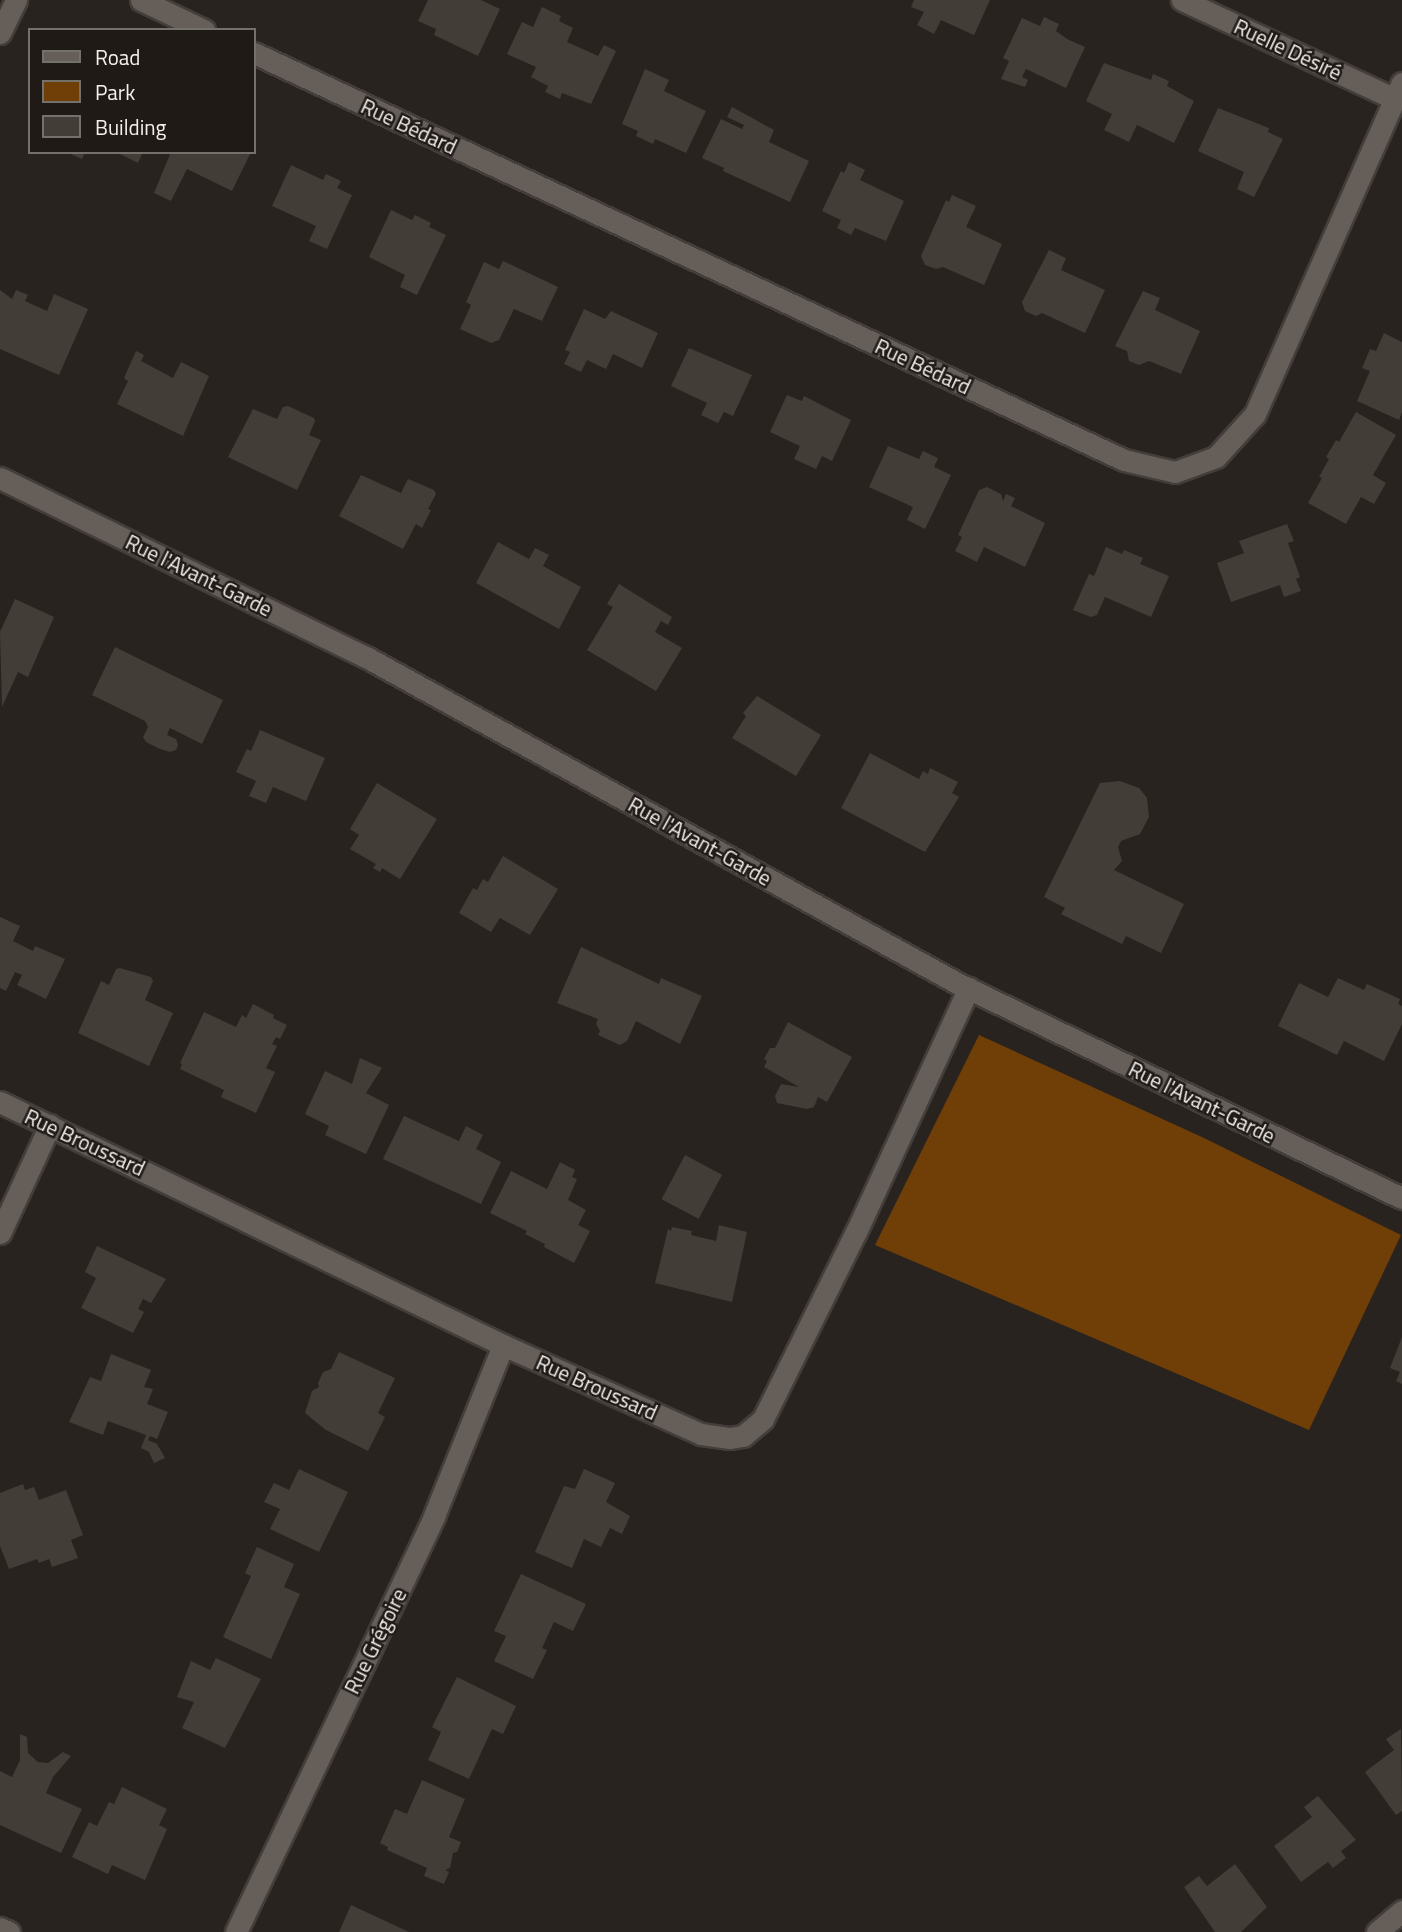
<!DOCTYPE html>
<meta charset="utf-8">
<style>
body{margin:0}
#map{position:relative;width:1402px;height:1932px;overflow:hidden;background:#29231f;font-family:"Titillium Web",sans-serif}
div>[style]{position:absolute}
.green>*{inset:0;background:#703e07}
.building>*{inset:0;background:#423d37;transform-origin:0 0}
.roads{filter:drop-shadow(2px 0 #433e3b) drop-shadow(-2px 0 #433e3b) drop-shadow(0 2px #433e3b) drop-shadow(0 -2px #433e3b)}
.minor>*{height:21px;margin:-10.5px;padding:0 10.5px;transform-origin:10.5px;border-radius:10.5px;background:#655e59}
span{translate:-50% -50%;white-space:nowrap;text-align:center;line-height:1.15;-webkit-text-stroke:5px #1f1a16;paint-order:stroke}
.street-label{font-size:21px;color:#f4f0ed}
.legend{position:absolute;left:28px;top:28px;width:228px;height:126px;box-sizing:border-box;background:#1f1a16;border:2px solid #74706c;margin:0;padding:9px 12px;list-style:none;font-size:21px;color:#f4f0ed}
.legend li{display:flex;align-items:center;gap:14px;height:35px}
.legend b{width:35px;border:2px solid #74706c}
</style>
<div id="map">
<div class="green">
<i style="clip-path:polygon(979px 1035px,1204px 1138px,1401px 1235px,1309px 1430px,875px 1245px)"></i>
</div>
<div class="building">
<i style="clip-path:polygon(428px 0,481px 0,500px 9px,478px 56px,434px 35px,436px 29px,418px 21px)"></i>
<i style="clip-path:polygon(914px 0,990px 0,974px 35px,941px 20px,934px 34px,917px 25px,924px 12px,911px 7px)"></i>
<i style="clip-path:polygon(542px 7px,561px 16px,559px 21px,573px 28px,567px 42px,598px 56px,604px 45px,616px 51px,591px 104px,562px 93px,560px 99px,545px 92px,548px 86px,531px 77px,536px 67px,507px 54px,522px 22px,533px 27px)"></i>
<i style="clip-path:polygon(1044px 17px,1059px 24px,1056px 31px,1067px 39px,1085px 47px,1066px 88px,1026px 69px,1022px 77px,1028px 80px,1025px 87px,1001px 79px,1009px 61px,1003px 58px,1022px 18px,1040px 26px)"></i>
<i style="clip-path:polygon(1104px 63px,1151px 80px,1153px 74px,1169px 81px,1167px 86px,1194px 101px,1174px 143px,1137px 125px,1129px 142px,1104px 130px,1112px 114px,1086px 101px)"></i>
<i style="clip-path:polygon(645px 69px,669px 80px,664px 91px,706px 111px,686px 153px,655px 139px,653px 144px,636px 136px,638px 131px,622px 124px)"></i>
<i style="clip-path:polygon(732px 107px,774px 130px,769px 142px,809px 161px,790px 202px,723px 171px,724px 168px,702px 158px,721px 119px,742px 129px,744px 125px,727px 117px)"></i>
<i style="clip-path:polygon(1218px 108px,1269px 128px,1268px 132px,1283px 139px,1254px 197px,1237px 189px,1244px 172px,1198px 151px)"></i>
<i style="clip-path:polygon(66px 152px,85px 152px,82px 159px)"></i>
<i style="clip-path:polygon(116px 152px,143px 152px,138px 163px)"></i>
<i style="clip-path:polygon(171px 152px,251px 152px,232px 191px,187px 169px,171px 201px,154px 193px)"></i>
<i style="clip-path:polygon(849px 162px,865px 170px,860px 180px,904px 201px,886px 241px,855px 228px,851px 235px,837px 228px,841px 220px,822px 211px,841px 171px,844px 173px)"></i>
<i style="clip-path:polygon(291px 165px,323px 180px,326px 174px,341px 181px,337px 188px,352px 195px,327px 249px,309px 241px,316px 226px,272px 206px)"></i>
<i style="clip-path:polygon(952px 195px,976px 206px,966px 227px,1002px 244px,984px 285px,943px 267px,936px 269px,925px 265px,921px 256px,946px 200px,949px 202px)"></i>
<i style="clip-path:polygon(391px 210px,412px 220px,415px 215px,431px 223px,429px 227px,446px 235px,417px 295px,400px 287px,405px 275px,369px 257px)"></i>
<i style="clip-path:polygon(1049px 250px,1066px 258px,1061px 270px,1105px 290px,1085px 333px,1042px 313px,1036px 316px,1025px 311px,1022px 302px)"></i>
<i style="clip-path:polygon(503px 261px,558px 287px,542px 321px,514px 309px,499px 340px,491px 343px,460px 329px,471px 305px,466px 302px,484px 262px,499px 269px)"></i>
<i style="clip-path:polygon(0 290px,12px 299px,16px 290px,28px 295px,25px 301px,47px 311px,54px 294px,88px 309px,59px 375px,0 349px)"></i>
<i style="clip-path:polygon(1143px 291px,1160px 298px,1155px 310px,1200px 331px,1181px 374px,1149px 361px,1139px 365px,1129px 361px,1127px 351px,1115px 346px)"></i>
<i style="clip-path:polygon(584px 309px,605px 319px,611px 311px,658px 333px,642px 368px,613px 354px,606px 369px,587px 360px,581px 372px,564px 364px,570px 352px,565px 350px)"></i>
<i style="clip-path:polygon(1384px 333px,1402px 342px,1402px 412px,1399px 420px,1357px 401px,1370px 371px,1362px 368px,1370px 349px,1376px 351px)"></i>
<i style="clip-path:polygon(689px 348px,752px 375px,733px 416px,724px 412px,718px 423px,701px 415px,707px 403px,671px 386px)"></i>
<i style="clip-path:polygon(136px 351px,144px 355px,141px 361px,173px 378px,181px 362px,209px 376px,183px 436px,117px 404px,128px 381px,124px 378px)"></i>
<i style="clip-path:polygon(787px 395px,802px 401px,804px 396px,851px 420px,832px 461px,822px 456px,816px 469px,794px 459px,800px 446px,770px 432px)"></i>
<i style="clip-path:polygon(288px 406px,314px 418px,315px 421px,309px 435px,321px 440px,297px 490px,228px 457px,253px 409px,277px 419px,283px 407px)"></i>
<i style="clip-path:polygon(1356px 412px,1396px 435px,1373px 475px,1386px 483px,1374px 504px,1361px 497px,1346px 524px,1308px 503px,1322px 478px,1319px 477px,1329px 459px,1326px 457px,1336px 440px,1339px 442px)"></i>
<i style="clip-path:polygon(888px 446px,919px 459px,923px 451px,938px 458px,934px 467px,951px 475px,925px 529px,907px 520px,913px 507px,869px 487px)"></i>
<i style="clip-path:polygon(361px 475px,401px 493px,408px 479px,434px 490px,436px 494px,428px 509px,431px 510px,422px 528px,416px 524px,403px 549px,339px 516px)"></i>
<i style="clip-path:polygon(987px 487px,1001px 494px,1003px 501px,1006px 494px,1015px 498px,1011px 506px,1045px 523px,1025px 567px,984px 547px,977px 562px,955px 551px,962px 537px,958px 535px,979px 490px)"></i>
<i style="clip-path:polygon(1287px 524px,1294px 541px,1288px 543px,1300px 577px,1296px 579px,1301px 591px,1284px 597px,1280px 585px,1231px 602px,1217px 563px,1244px 553px,1239px 541px)"></i>
<i style="clip-path:polygon(498px 542px,529px 559px,535px 548px,549px 555px,543px 566px,581px 587px,559px 629px,476px 583px)"></i>
<i style="clip-path:polygon(1106px 547px,1122px 554px,1124px 550px,1143px 558px,1140px 564px,1169px 576px,1151px 617px,1105px 597px,1097px 615px,1091px 617px,1073px 610px,1089px 574px,1094px 576px)"></i>
<i style="clip-path:polygon(619px 584px,672px 617px,668px 625px,661px 621px,655px 632px,682px 648px,656px 691px,587px 650px,613px 607px,607px 604px)"></i>
<i style="clip-path:polygon(15px 599px,54px 617px,28px 677px,18px 672px,2px 707px,0 632px)"></i>
<i style="clip-path:polygon(115px 647px,223px 700px,202px 744px,170px 728px,167px 735px,176px 739px,178px 745px,176px 750px,170px 752px,160px 749px,146px 742px,143px 737px,148px 727px,145px 721px,92px 695px)"></i>
<i style="clip-path:polygon(757px 696px,821px 735px,796px 776px,732px 738px,746px 716px,743px 713px)"></i>
<i style="clip-path:polygon(260px 730px,325px 758px,306px 801px,273px 787px,266px 803px,249px 796px,256px 781px,236px 772px,247px 749px,251px 751px)"></i>
<i style="clip-path:polygon(870px 753px,919px 779px,923px 771px,928px 774px,930px 768px,958px 782px,952px 793px,959px 797px,925px 852px,841px 808px)"></i>
<i style="clip-path:polygon(1120px 781px,1139px 788px,1147px 798px,1149px 817px,1140px 834px,1121px 841px,1118px 847px,1122px 861px,1114px 870px,1184px 904px,1161px 953px,1126px 936px,1122px 944px,1061px 914px,1065px 908px,1044px 897px,1100px 783px)"></i>
<i style="clip-path:polygon(377px 783px,437px 819px,400px 879px,382px 868px,380px 872px,373px 868px,376px 864px,350px 849px,359px 835px,350px 829px)"></i>
<i style="clip-path:polygon(503px 856px,558px 889px,530px 935px,500px 918px,491px 932px,459px 913px,473px 888px,477px 890px,483px 879px,488px 882px)"></i>
<i style="clip-path:polygon(0 917px,20px 926px,13px 941px,33px 951px,35px 946px,65px 959px,46px 999px,17px 985px,22px 975px,15px 972px,6px 991px,0 988px)"></i>
<i style="clip-path:polygon(581px 947px,659px 984px,661px 978px,702px 996px,680px 1044px,636px 1021px,627px 1041px,620px 1045px,598px 1035px,600px 1031px,596px 1024px,598px 1019px,557px 1003px)"></i>
<i style="clip-path:polygon(120px 968px,151px 977px,153px 981px,145px 1000px,173px 1013px,149px 1066px,78px 1033px,101px 981px,109px 985px,116px 969px)"></i>
<i style="clip-path:polygon(1338px 978px,1364px 990px,1367px 984px,1400px 999px,1398px 1004px,1402px 1006px,1402px 1024px,1384px 1061px,1344px 1041px,1337px 1055px,1278px 1026px,1299px 983px,1328px 997px)"></i>
<i style="clip-path:polygon(253px 1004px,274px 1015px,273px 1018px,287px 1025px,280px 1039px,276px 1037px,272px 1044px,277px 1046px,266px 1068px,275px 1072px,256px 1113px,221px 1097px,224px 1090px,180px 1069px,182px 1064px,180px 1063px,204px 1012px,236px 1027px,242px 1015px,246px 1018px)"></i>
<i style="clip-path:polygon(788px 1022px,852px 1057px,827px 1102px,818px 1097px,814px 1107px,807px 1109px,777px 1103px,775px 1096px,781px 1084px,799px 1087px,764px 1067px,767px 1061px,764px 1059px,770px 1048px,775px 1048px)"></i>
<i style="clip-path:polygon(360px 1058px,382px 1068px,366px 1093px,389px 1105px,366px 1154px,325px 1135px,329px 1126px,305px 1114px,325px 1071px,352px 1084px)"></i>
<i style="clip-path:polygon(404px 1116px,459px 1141px,466px 1126px,483px 1135px,476px 1149px,501px 1162px,481px 1204px,383px 1159px)"></i>
<i style="left:685px;top:1155px;width:42px;height:50px;rotate:28deg"></i>
<i style="clip-path:polygon(560px 1162px,575px 1170px,572px 1177px,577px 1179px,568px 1200px,586px 1210px,578px 1225px,590px 1231px,574px 1263px,544px 1247px,545px 1244px,525px 1234px,527px 1231px,490px 1213px,511px 1171px,547px 1189px)"></i>
<i style="clip-path:polygon(719px 1225px,747px 1232px,732px 1302px,655px 1283px,668px 1229px,671px 1231px,672px 1227px,692px 1231px,691px 1235px,716px 1241px)"></i>
<i style="clip-path:polygon(97px 1246px,166px 1279px,151px 1303px,143px 1299px,138px 1309px,144px 1312px,133px 1333px,81px 1308px,96px 1278px,85px 1272px)"></i>
<i style="clip-path:polygon(1402px 1337px,1402px 1384px,1396px 1381px,1400px 1372px,1390px 1368px)"></i>
<i style="clip-path:polygon(339px 1352px,395px 1378px,378px 1413px,385px 1417px,368px 1451px,326px 1430px,305px 1413px,312px 1391px,319px 1387px,318px 1383px,323px 1372px,331px 1369px)"></i>
<i style="clip-path:polygon(111px 1354px,151px 1370px,144px 1387px,153px 1389px,147px 1404px,168px 1412px,157px 1439px,150px 1436px,148px 1440px,157px 1444px,165px 1458px,154px 1463px,149px 1452px,141px 1448px,146px 1435px,108px 1421px,103px 1435px,69px 1422px,90px 1377px,101px 1381px)"></i>
<i style="clip-path:polygon(299px 1469px,348px 1492px,319px 1552px,270px 1529px,280px 1509px,264px 1502px,274px 1483px,289px 1490px)"></i>
<i style="clip-path:polygon(584px 1469px,615px 1483px,606px 1502px,630px 1516px,622px 1534px,610px 1528px,601px 1547px,584px 1539px,572px 1568px,535px 1552px,564px 1486px,575px 1489px)"></i>
<i style="clip-path:polygon(23px 1484px,25px 1490px,34px 1487px,39px 1500px,66px 1490px,83px 1535px,71px 1540px,78px 1558px,52px 1567px,49px 1559px,39px 1563px,37px 1559px,9px 1569px,0 1546px,0 1493px)"></i>
<i style="clip-path:polygon(257px 1547px,294px 1564px,284px 1587px,300px 1594px,271px 1659px,223px 1637px,251px 1576px,245px 1573px)"></i>
<i style="clip-path:polygon(521px 1574px,586px 1604px,573px 1631px,554px 1622px,542px 1648px,547px 1650px,533px 1679px,494px 1661px,506px 1636px,494px 1631px)"></i>
<i style="clip-path:polygon(216px 1658px,261px 1679px,225px 1748px,182px 1728px,194px 1702px,177px 1697px,191px 1661px,210px 1670px)"></i>
<i style="clip-path:polygon(457px 1677px,516px 1706px,503px 1734px,492px 1729px,469px 1779px,428px 1760px,441px 1732px,432px 1727px)"></i>
<i style="clip-path:polygon(1401px 1729px,1402px 1811px,1396px 1815px,1365px 1772px,1394px 1750px,1386px 1739px)"></i>
<i style="clip-path:polygon(20px 1734px,27px 1737px,28px 1753px,38px 1762px,48px 1763px,63px 1752px,71px 1756px,53px 1777px,46px 1793px,82px 1809px,61px 1853px,0 1825px,0 1771px,12px 1777px,20px 1760px)"></i>
<i style="clip-path:polygon(422px 1780px,465px 1799px,449px 1837px,461px 1842px,457px 1852px,453px 1853px,450px 1868px,445px 1870px,449px 1872px,444px 1884px,424px 1876px,427px 1868px,387px 1850px,388px 1847px,380px 1843px,395px 1809px,407px 1814px)"></i>
<i style="clip-path:polygon(122px 1787px,167px 1809px,159px 1825px,167px 1829px,145px 1880px,112px 1865px,108px 1874px,72px 1857px,89px 1822px,97px 1826px,109px 1802px,114px 1804px)"></i>
<i style="clip-path:polygon(1318px 1796px,1356px 1840px,1341px 1851px,1346px 1858px,1333px 1868px,1328px 1862px,1301px 1882px,1274px 1846px,1312px 1817px,1304px 1807px)"></i>
<i style="clip-path:polygon(1235px 1864px,1267px 1907px,1241px 1932px,1215px 1932px,1184px 1887px,1199px 1876px,1207px 1886px)"></i>
<i style="clip-path:polygon(351px 1905px,409px 1932px,339px 1932px)"></i>
</div>
<div class="roads">
<div class="minor">
<i style="left:141px;top:0;width:70px;rotate:25.5deg"></i>
<i style="left:1182px;top:0;width:235px;rotate:24.9deg"></i>
<i style="left:0;top:33px;width:37px;rotate:-64deg"></i>
<i style="left:254px;top:53px;width:960px;rotate:25.07deg"></i>
<i style="left:1124px;top:460px;width:52px;rotate:13.2deg"></i>
<i style="left:1175px;top:472px;width:44px;rotate:-20.1deg"></i>
<i style="left:1216px;top:457px;width:58px;rotate:-47.8deg"></i>
<i style="left:1255px;top:414px;width:362px;rotate:-66.1deg"></i>
<i style="left:0;top:478px;width:407px;rotate:26.1deg"></i>
<i style="left:366px;top:657px;width:675px;rotate:28.88deg"></i>
<i style="left:957px;top:983px;width:494px;rotate:25.8deg"></i>
<i style="left:0;top:1102px;width:559px;rotate:25.79deg"></i>
<i style="left:503px;top:1345px;width:217px;rotate:24.2deg"></i>
<i style="left:701px;top:1434px;width:29px;rotate:8deg"></i>
<i style="left:730px;top:1438px;width:13px;rotate:-9deg"></i>
<i style="left:743px;top:1436px;width:26px;rotate:-40deg"></i>
<i style="left:763px;top:1419px;width:209px;rotate:-63.6deg"></i>
<i style="left:856px;top:1232px;width:269px;rotate:-65.2deg"></i>
<i style="left:0;top:1233px;width:119px;rotate:-65.2deg"></i>
<i style="left:0;top:1928px;width:10px;rotate:24deg"></i>
<i style="left:236px;top:1932px;width:461px;rotate:-64.5deg"></i>
<i style="left:434px;top:1516px;width:184px;rotate:-68deg"></i>
<i style="left:1377px;top:1932px;width:33px;rotate:-40deg"></i>
</div>
</div>
<div class="street-label">
<span style="left:1288px;top:49px;rotate:25deg">Ruelle Désiré</span>
<span style="left:409px;top:126px;rotate:25deg">Rue Bédard</span>
<span style="left:923px;top:366px;rotate:25deg">Rue Bédard</span>
<span style="left:199px;top:575px;rotate:26deg">Rue l'Avant-Garde</span>
<span style="left:700px;top:841px;rotate:29deg">Rue l'Avant-Garde</span>
<span style="left:1202px;top:1102px;rotate:26deg">Rue l'Avant-Garde</span>
<span style="left:85px;top:1142px;rotate:25deg">Rue Broussard</span>
<span style="left:597px;top:1387px;rotate:24deg">Rue Broussard</span>
<span style="left:375px;top:1641px;rotate:-64deg">Rue Grégoire</span>
</div>
<ul class="legend">
<li><b style="height:9px;background:#655e59"></b>Road</li>
<li><b style="height:19px;background:#703e07"></b>Park</li>
<li><b style="height:19px;background:#423d37"></b>Building</li>
</ul>
</div>
